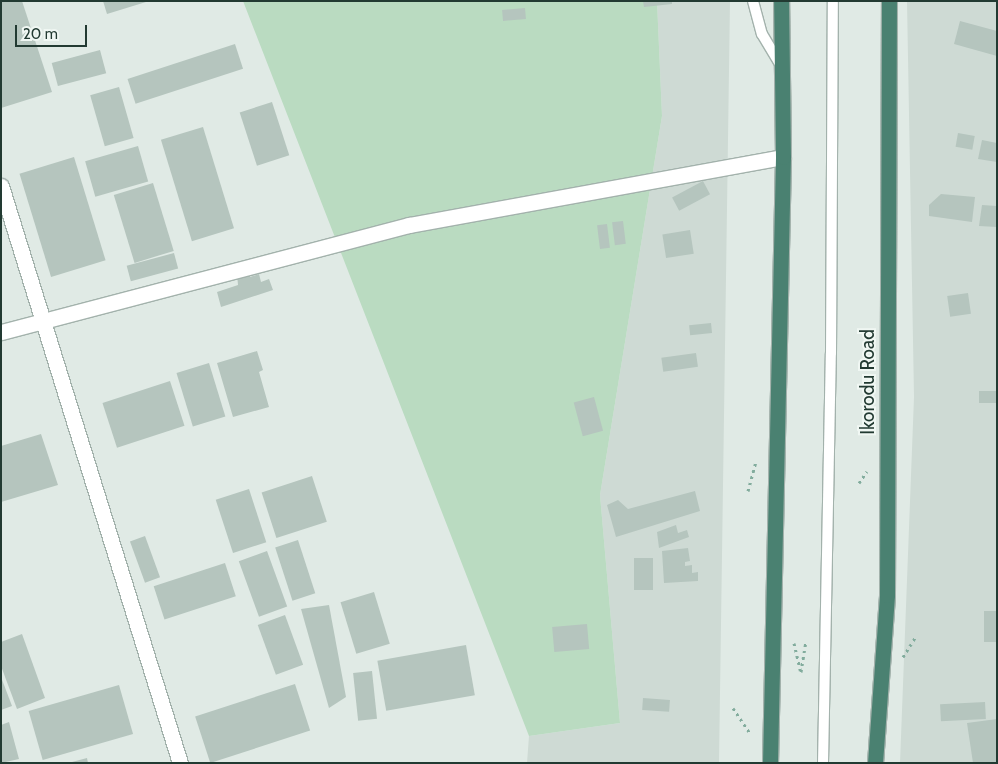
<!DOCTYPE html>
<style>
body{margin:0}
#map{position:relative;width:998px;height:764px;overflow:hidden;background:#e0eae5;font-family:Cabin,sans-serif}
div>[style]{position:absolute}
.built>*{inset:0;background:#cedad4}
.green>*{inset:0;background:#badbc1}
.building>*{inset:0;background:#b5c5be;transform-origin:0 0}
.path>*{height:3px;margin-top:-1.5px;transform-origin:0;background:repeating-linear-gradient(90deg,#82ac9d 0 2.5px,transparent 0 6.5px)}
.roads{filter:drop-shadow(1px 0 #a3b2ac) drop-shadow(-1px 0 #a3b2ac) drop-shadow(0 1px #a3b2ac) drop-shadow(0 -1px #a3b2ac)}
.service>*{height:10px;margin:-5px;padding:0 5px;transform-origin:5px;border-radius:5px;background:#fff}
.minor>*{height:15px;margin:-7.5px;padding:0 7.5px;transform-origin:7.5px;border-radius:7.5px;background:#fff}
.trunk>*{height:15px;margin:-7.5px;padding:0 7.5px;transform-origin:7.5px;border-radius:7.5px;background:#4a8171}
span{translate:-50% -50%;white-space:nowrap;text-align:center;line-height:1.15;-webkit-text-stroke:4px #f0f7f3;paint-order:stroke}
.street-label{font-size:19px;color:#223a32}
.frame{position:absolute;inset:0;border:2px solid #223a32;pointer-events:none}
.scale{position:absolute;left:15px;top:25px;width:72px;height:22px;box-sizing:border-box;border:2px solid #223a32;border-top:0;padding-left:6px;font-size:15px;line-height:18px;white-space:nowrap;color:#223a32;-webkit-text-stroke:4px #f0f7f3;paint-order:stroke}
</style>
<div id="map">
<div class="built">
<i style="clip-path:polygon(657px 1px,730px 1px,719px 763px,527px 763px,529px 736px,620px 723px,600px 495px,662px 116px)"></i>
<i style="clip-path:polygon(907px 1px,997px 1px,997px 763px,900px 763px,914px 397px)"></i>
</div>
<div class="green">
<i style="clip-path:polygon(243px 1px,657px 1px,662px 116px,600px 495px,620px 723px,529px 736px)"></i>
</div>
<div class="building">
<i style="clip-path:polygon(1px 1px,22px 1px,52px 92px,1px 108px)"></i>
<i style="clip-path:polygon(103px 1px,146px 1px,146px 2px,107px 14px)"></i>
<i style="clip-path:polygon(643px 1px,672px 1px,672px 4px,644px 7px)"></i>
<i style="left:525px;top:8px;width:11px;height:23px;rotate:85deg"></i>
<i style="clip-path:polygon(960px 21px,997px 31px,997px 56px,954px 44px)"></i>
<i style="left:235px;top:44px;width:26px;height:113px;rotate:72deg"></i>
<i style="left:100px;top:50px;width:24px;height:50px;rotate:75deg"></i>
<i style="left:119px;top:87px;width:53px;height:30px;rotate:74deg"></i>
<i style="left:272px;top:102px;width:56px;height:34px;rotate:72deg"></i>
<i style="left:203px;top:127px;width:106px;height:44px;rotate:73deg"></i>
<i style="left:958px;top:133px;width:17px;height:14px;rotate:10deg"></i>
<i style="clip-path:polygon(982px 140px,997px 143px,997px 162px,978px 159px)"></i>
<i style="left:138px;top:146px;width:37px;height:55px;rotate:74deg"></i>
<i style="left:74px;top:157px;width:108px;height:57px;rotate:73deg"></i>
<i style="left:703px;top:181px;width:15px;height:35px;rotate:62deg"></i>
<i style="left:153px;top:183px;width:71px;height:41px;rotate:73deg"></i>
<i style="clip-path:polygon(941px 194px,975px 197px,972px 222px,929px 216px,929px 205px)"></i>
<i style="clip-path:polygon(982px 205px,997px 206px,997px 227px,979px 226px)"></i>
<i style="left:623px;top:221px;width:23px;height:11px;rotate:83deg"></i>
<i style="left:607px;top:224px;width:24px;height:10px;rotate:83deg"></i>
<i style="left:690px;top:230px;width:24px;height:28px;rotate:81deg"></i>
<i style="left:174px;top:253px;width:16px;height:49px;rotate:75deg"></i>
<i style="clip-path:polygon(248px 271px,250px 277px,259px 274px,261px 282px,269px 279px,273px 290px,221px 307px,217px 292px,238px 285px,237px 274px)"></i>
<i style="left:968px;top:293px;width:21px;height:21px;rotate:82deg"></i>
<i style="left:711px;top:323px;width:10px;height:22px;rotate:84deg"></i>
<i style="clip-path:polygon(257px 351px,263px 370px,259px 372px,269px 407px,233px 417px,217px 363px)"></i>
<i style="left:696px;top:353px;width:14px;height:35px;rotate:82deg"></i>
<i style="left:209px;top:363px;width:56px;height:34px;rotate:73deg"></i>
<i style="left:170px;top:381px;width:47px;height:71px;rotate:72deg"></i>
<i style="left:997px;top:391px;width:12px;height:18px;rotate:90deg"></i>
<i style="left:594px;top:397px;width:35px;height:21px;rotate:75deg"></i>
<i style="clip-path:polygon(41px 434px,58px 485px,1px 502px,1px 446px)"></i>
<i style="left:312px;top:476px;width:48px;height:53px;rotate:72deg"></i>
<i style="left:249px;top:489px;width:56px;height:35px;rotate:72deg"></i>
<i style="clip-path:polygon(695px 491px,700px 511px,616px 537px,607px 505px,618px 500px,628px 509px)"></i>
<i style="clip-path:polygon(676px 525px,678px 533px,687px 530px,689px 537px,659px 548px,657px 532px)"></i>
<i style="left:145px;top:536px;width:44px;height:16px;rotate:70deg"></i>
<i style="left:298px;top:540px;width:56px;height:24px;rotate:72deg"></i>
<i style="clip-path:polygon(688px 548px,690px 561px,685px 562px,685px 566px,692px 565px,692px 573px,698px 572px,698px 581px,664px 583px,662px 551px)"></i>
<i style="left:267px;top:551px;width:59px;height:30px;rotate:70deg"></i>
<i style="left:634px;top:558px;width:19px;height:32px"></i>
<i style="left:225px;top:563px;width:35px;height:75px;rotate:72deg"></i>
<i style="left:374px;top:592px;width:54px;height:35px;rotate:73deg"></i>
<i style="clip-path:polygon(329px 605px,346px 697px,329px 708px,301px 609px)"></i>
<i style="left:997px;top:611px;width:31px;height:13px;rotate:90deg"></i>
<i style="left:285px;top:615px;width:53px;height:29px;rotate:70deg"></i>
<i style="left:587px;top:624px;width:25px;height:35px;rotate:85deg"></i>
<i style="clip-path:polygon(22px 634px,45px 698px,17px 709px,1px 666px,1px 642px)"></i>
<i style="left:466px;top:645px;width:51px;height:90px;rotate:80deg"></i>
<i style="left:372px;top:671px;width:48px;height:19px;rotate:84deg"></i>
<i style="clip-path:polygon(1px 677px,12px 706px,1px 710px)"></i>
<i style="left:295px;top:684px;width:49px;height:105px;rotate:72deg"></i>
<i style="left:119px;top:685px;width:51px;height:94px;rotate:74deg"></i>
<i style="left:643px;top:698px;width:27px;height:12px;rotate:4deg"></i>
<i style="left:985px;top:702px;width:17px;height:45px;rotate:87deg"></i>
<i style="clip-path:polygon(997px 719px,997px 763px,973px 763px,967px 723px)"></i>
<i style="clip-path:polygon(9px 722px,19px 759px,1px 763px,1px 725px)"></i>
<i style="clip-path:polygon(87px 758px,88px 763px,72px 763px,72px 762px)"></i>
</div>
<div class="path">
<i style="left:859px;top:483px;width:14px;rotate:-56deg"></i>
<i style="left:748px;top:491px;width:30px;rotate:-75deg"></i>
<i style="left:794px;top:643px;width:32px;rotate:77deg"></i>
<i style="left:903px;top:657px;width:25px;rotate:-58deg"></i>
<i style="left:801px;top:672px;width:32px;rotate:-81deg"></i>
<i style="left:733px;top:708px;width:32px;rotate:56deg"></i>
</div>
<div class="roads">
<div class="service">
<i style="left:753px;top:1px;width:34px;rotate:75deg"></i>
<i style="left:762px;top:34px;width:37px;rotate:59deg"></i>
<i style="left:823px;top:763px;width:410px;rotate:-88.9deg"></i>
<i style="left:831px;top:353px;width:352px;rotate:-89.7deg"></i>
</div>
<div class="minor">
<i style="left:1px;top:186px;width:604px;rotate:72.76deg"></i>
<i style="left:1px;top:332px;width:422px;rotate:-14.7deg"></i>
<i style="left:409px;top:225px;width:380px;rotate:-10.3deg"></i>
</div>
<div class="trunk">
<i style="left:770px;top:763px;width:606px;rotate:-88.77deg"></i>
<i style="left:783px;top:157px;width:156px;rotate:-90.7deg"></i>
<i style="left:875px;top:763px;width:168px;rotate:-85.9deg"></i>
<i style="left:887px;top:595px;width:594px;rotate:-89.81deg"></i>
</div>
</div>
<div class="street-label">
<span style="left:868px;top:382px;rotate:-90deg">Ikorodu Road</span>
</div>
<div class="frame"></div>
<div class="scale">20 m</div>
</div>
